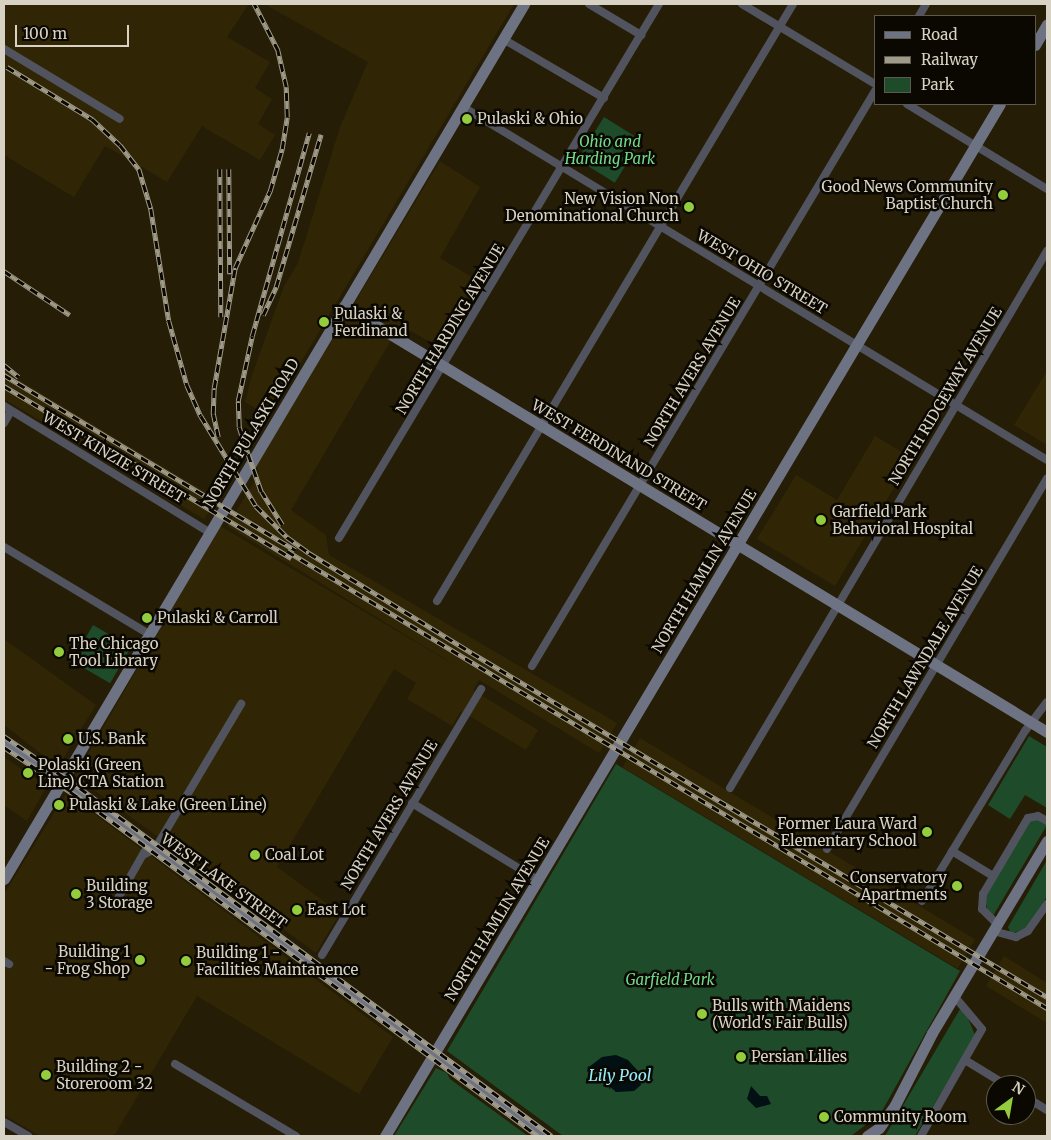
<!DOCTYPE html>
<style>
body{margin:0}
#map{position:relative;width:1051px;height:1140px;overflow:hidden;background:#251d05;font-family:Merriweather,serif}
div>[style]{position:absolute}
.built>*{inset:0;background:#302605;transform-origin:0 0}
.green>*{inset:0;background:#1e4b29;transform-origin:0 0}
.water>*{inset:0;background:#020f13}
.street>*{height:8px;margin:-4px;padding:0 4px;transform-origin:4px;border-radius:4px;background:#51545f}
.secondary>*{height:11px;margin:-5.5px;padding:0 5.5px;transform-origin:5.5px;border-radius:5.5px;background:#6e7384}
.rail>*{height:4.5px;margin-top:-2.25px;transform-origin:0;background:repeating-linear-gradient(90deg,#0b0802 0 8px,#a09a89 0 16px);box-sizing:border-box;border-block:1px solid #a09a89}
.dots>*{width:14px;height:14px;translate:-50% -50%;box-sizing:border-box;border:2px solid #0b0802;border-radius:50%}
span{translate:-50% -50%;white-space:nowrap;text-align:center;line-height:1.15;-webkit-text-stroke:5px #0b0802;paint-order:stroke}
.poi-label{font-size:15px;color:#d7d2c4}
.left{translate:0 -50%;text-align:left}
.right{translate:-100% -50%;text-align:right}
.park-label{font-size:15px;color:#72da8a;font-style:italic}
.street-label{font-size:15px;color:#d7d2c4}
.water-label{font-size:16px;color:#93edfe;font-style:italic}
.frame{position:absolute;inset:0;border:5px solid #d7d2c4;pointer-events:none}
.legend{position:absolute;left:874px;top:15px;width:162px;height:90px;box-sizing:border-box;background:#0b0802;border:1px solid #5d5950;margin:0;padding:6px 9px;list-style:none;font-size:15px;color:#d7d2c4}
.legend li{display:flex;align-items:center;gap:10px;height:25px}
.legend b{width:25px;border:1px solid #5d5950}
.north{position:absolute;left:986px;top:1075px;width:50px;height:50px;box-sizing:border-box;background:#0b0802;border:1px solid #5d5950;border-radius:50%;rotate:32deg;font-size:14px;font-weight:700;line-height:20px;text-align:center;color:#d7d2c4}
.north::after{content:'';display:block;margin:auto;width:18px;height:22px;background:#93cc3d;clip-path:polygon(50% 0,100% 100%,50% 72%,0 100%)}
.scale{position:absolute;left:15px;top:25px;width:114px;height:22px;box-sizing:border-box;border:2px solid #d7d2c4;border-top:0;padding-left:6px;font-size:15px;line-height:18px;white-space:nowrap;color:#d7d2c4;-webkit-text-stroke:4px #0b0802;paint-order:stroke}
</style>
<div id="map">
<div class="built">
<i style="clip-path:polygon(4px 4px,249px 4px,227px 37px,270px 62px,255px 88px,272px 99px,258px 124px,275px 135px,260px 160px,202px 126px,167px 182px,142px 167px,135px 171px,127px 158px,105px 146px,74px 197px,4px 155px)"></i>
<i style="clip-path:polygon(264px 4px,514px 4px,269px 416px,245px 402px,252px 375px,284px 286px,298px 263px,340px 127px,368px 62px)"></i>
<i style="clip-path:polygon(440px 161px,480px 187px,440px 258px,482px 283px,443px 349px,400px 325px,291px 510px,326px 535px,329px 555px,617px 723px,599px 753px,479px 680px,473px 690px,538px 730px,526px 750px,461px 711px,452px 726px,407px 699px,416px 683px,394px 669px,277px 867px,340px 913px,316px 953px,75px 776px,220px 526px,468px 673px,227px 526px,258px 476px,259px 471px,256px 466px)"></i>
<i style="left:4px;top:371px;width:248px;height:24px;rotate:31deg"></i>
<i style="clip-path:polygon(1047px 371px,1047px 445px,1014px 425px)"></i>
<i style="clip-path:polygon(875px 436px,912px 458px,835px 586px,757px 539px,796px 475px,837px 500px)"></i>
<i style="clip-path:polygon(4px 639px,96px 705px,58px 767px,4px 725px)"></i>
<i style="left:640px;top:738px;width:391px;height:34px;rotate:31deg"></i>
<i style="clip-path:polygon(4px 757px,47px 786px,27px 821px,4px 805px)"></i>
<i style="clip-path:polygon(65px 795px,93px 813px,393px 1037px,359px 1094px,197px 996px,114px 1136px,40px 1136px,4px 1115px,4px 894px)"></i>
<i style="clip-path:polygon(1004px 956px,1047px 983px,1047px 1023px,986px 986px)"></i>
</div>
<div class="green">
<i style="left:604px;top:117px;width:44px;height:50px;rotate:32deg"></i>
<i style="left:93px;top:625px;width:44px;height:42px;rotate:30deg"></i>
<i style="clip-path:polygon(1029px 736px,1047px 747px,1047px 808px,1025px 795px,1010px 819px,988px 805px)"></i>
<i style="clip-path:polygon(616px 764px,960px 971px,881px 1113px,851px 1136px,563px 1136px,447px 1051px)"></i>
<i style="clip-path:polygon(1035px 818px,1047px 825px,993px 916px,988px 913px,985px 896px,1030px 820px)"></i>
<i style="clip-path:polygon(1047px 860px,1047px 896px,1028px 927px,1011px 934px,1008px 927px)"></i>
<i style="clip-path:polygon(960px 1009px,965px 1011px,975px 1035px,932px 1108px,915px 1136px,885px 1136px)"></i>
<i style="clip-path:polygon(436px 1068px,447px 1073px,450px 1079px,528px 1136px,394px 1136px)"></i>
</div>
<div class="water">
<i style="clip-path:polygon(616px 1055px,628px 1060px,638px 1071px,641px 1085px,634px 1091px,616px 1092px,607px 1084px,604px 1075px,589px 1067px,602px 1057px)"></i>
<i style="clip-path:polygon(751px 1086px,760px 1096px,767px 1096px,771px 1104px,756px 1108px,747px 1099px)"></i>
</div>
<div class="street">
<i style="left:589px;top:4px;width:61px;rotate:30.8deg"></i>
<i style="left:742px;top:4px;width:155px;rotate:31deg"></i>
<i style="left:919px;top:16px;width:14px;rotate:-60deg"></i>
<i style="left:503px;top:39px;width:117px;rotate:30.3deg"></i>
<i style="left:4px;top:49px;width:135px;rotate:31.1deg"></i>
<i style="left:907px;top:104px;width:164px;rotate:31.3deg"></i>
<i style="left:463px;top:107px;width:682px;rotate:31.15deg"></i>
<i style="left:4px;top:406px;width:241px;rotate:31.6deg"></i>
<i style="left:4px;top:423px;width:14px;rotate:-60deg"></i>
<i style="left:339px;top:538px;width:623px;rotate:-59.07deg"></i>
<i style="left:4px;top:547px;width:169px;rotate:31deg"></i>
<i style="left:437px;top:601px;width:695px;rotate:-59.19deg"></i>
<i style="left:532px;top:666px;width:670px;rotate:-59.18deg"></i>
<i style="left:730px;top:788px;width:624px;rotate:-59.45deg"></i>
<i style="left:412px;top:803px;width:148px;rotate:31.4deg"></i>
<i style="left:827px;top:849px;width:431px;rotate:-59.3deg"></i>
<i style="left:952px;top:851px;width:48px;rotate:31.4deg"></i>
<i style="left:143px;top:855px;width:13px;rotate:-27deg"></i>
<i style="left:155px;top:849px;width:169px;rotate:-59.3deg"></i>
<i style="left:117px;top:900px;width:56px;rotate:-60.3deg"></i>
<i style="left:922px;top:901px;width:199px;rotate:-58.8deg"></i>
<i style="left:1025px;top:731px;width:36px;rotate:-53deg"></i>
<i style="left:997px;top:924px;width:21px;rotate:-135deg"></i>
<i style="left:982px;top:909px;width:15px;rotate:-86deg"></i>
<i style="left:983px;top:894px;width:88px;rotate:-59.4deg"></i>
<i style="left:1028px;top:818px;width:10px;rotate:-11deg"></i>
<i style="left:1038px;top:816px;width:10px;rotate:29deg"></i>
<i style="left:993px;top:931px;width:24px;rotate:15deg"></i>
<i style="left:1016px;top:937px;width:13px;rotate:-27deg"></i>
<i style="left:1028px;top:931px;width:33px;rotate:-55deg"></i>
<i style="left:322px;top:955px;width:310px;rotate:-59.1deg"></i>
<i style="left:4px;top:961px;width:6px;rotate:31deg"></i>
<i style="left:965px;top:1060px;width:48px;rotate:31.4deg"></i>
<i style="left:175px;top:1064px;width:141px;rotate:30.8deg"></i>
<i style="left:1026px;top:1097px;width:25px;rotate:32deg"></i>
<i style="left:4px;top:1122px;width:28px;rotate:30deg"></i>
<i style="left:921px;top:1136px;width:123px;rotate:-60.3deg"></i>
<i style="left:982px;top:1029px;width:43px;rotate:-130.3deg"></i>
</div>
<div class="secondary">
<i style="left:1035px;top:45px;width:24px;rotate:-60deg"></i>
<i style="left:344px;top:306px;width:822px;rotate:31.21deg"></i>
<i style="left:4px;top:741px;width:80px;rotate:34.3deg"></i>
<i style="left:70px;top:786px;width:591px;rotate:36.33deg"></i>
<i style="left:4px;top:879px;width:1018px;rotate:-59.28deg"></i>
<i style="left:385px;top:1136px;width:1201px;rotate:-59.21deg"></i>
<i style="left:867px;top:1136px;width:14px;rotate:-34deg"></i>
<i style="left:879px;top:1128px;width:28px;rotate:-55deg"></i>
<i style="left:895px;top:1105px;width:81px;rotate:-62.8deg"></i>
<i style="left:932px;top:1033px;width:224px;rotate:-59.1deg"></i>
</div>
<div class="rail">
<i style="left:7px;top:67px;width:100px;rotate:31.5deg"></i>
<i style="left:92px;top:119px;width:38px;rotate:43deg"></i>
<i style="left:120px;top:145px;width:31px;rotate:52deg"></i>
<i style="left:139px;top:169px;width:42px;rotate:73.3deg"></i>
<i style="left:151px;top:209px;width:113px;rotate:80.9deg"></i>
<i style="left:169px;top:321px;width:66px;rotate:74.3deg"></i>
<i style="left:187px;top:385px;width:34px;rotate:66deg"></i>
<i style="left:201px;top:416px;width:105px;rotate:58.6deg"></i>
<i style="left:256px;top:506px;width:44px;rotate:45deg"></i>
<i style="left:287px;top:537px;width:27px;rotate:36deg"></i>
<i style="left:309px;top:553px;width:191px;rotate:31.5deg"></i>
<i style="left:472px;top:653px;width:670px;rotate:30.89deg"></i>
<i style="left:220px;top:169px;width:148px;rotate:89.6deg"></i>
<i style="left:229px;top:169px;width:105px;rotate:89.5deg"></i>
<i style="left:4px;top:271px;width:79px;rotate:33.7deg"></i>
<i style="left:263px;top:315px;width:31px;rotate:-65deg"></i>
<i style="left:276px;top:287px;width:159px;rotate:-73.6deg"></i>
<i style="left:4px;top:365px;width:19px;rotate:39deg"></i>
<i style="left:4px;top:375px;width:340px;rotate:31deg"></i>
<i style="left:4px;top:386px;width:335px;rotate:30.9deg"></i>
<i style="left:218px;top:437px;width:24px;rotate:-102deg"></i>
<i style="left:213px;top:414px;width:26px;rotate:-88deg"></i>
<i style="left:214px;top:388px;width:122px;rotate:-80.1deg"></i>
<i style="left:235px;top:268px;width:85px;rotate:-65.6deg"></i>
<i style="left:270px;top:191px;width:44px;rotate:-74.1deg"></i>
<i style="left:282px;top:149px;width:32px;rotate:-81deg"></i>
<i style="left:287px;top:117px;width:30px;rotate:-92deg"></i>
<i style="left:286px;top:87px;width:37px;rotate:-103deg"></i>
<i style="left:278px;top:51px;width:53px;rotate:-117.1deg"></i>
<i style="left:282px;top:525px;width:39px;rotate:-122deg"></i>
<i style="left:261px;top:492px;width:46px;rotate:-109.2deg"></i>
<i style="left:246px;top:449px;width:23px;rotate:-108deg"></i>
<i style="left:239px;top:427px;width:26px;rotate:-92deg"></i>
<i style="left:238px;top:401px;width:66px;rotate:-77.8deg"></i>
<i style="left:252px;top:336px;width:211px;rotate:-74.3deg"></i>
<i style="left:287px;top:551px;width:887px;rotate:31.02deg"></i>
<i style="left:4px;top:736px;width:92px;rotate:34.4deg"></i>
<i style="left:80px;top:788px;width:586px;rotate:36.4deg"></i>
<i style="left:4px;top:747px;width:100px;rotate:34deg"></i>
<i style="left:87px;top:803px;width:561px;rotate:36.44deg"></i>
</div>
<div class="dots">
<i style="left:467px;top:119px;background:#93cc3d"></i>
<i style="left:1003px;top:195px;background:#93cc3d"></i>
<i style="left:689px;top:207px;background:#93cc3d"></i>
<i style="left:324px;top:322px;background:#93cc3d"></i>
<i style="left:821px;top:520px;background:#93cc3d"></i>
<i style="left:147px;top:618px;background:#93cc3d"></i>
<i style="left:59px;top:652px;background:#93cc3d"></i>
<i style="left:68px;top:739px;background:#93cc3d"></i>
<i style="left:28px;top:773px;background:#93cc3d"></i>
<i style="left:59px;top:805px;background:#93cc3d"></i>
<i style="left:927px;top:832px;background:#93cc3d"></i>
<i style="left:255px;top:855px;background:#93cc3d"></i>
<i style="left:957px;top:886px;background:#93cc3d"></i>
<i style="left:76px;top:894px;background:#93cc3d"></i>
<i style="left:297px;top:910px;background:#93cc3d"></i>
<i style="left:140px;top:960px;background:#93cc3d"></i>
<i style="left:186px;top:961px;background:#93cc3d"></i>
<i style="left:702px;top:1014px;background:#93cc3d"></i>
<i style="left:741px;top:1057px;background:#93cc3d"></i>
<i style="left:46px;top:1075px;background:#93cc3d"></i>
<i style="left:824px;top:1117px;background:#93cc3d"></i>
</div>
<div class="poi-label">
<span class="left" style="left:477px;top:119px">Pulaski &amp; Ohio</span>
<span class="right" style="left:993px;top:195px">Good News Community<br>Baptist Church</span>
<span class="right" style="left:679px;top:207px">New Vision Non<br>Denominational Church</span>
<span class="left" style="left:334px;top:322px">Pulaski &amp;<br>Ferdinand</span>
<span class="left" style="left:832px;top:520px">Garfield Park<br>Behavioral Hospital</span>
<span class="left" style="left:157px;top:618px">Pulaski &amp; Carroll</span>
<span class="left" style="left:69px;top:652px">The Chicago<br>Tool Library</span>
<span class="left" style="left:78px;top:739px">U.S. Bank</span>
<span class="left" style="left:38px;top:773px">Polaski (Green<br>Line) CTA Station</span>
<span class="left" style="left:69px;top:805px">Pulaski &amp; Lake (Green Line)</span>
<span class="right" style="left:917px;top:832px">Former Laura Ward<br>Elementary School</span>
<span class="left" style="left:265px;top:855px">Coal Lot</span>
<span class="right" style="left:947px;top:886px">Conservatory<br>Apartments</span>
<span class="left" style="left:86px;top:894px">Building<br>3 Storage</span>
<span class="left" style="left:307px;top:910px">East Lot</span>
<span class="right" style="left:130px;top:960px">Building 1<br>- Frog Shop</span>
<span class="left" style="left:196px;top:961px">Building 1 -<br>Facilities Maintanence</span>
<span class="left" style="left:712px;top:1014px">Bulls with Maidens<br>(World's Fair Bulls)</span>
<span class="left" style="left:751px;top:1057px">Persian Lilies</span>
<span class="left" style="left:56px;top:1075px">Building 2 -<br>Storeroom 32</span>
<span class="left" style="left:834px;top:1117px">Community Room</span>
</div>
<div class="park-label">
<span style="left:610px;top:150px">Ohio and<br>Harding Park</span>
<span style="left:670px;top:980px">Garfield Park</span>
</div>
<div class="street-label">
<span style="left:762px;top:272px;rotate:31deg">WEST OHIO STREET</span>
<span style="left:450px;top:329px;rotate:-59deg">NORTH HARDING AVENUE</span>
<span style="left:692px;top:372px;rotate:-59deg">NORTH AVERS AVENUE</span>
<span style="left:945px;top:396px;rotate:-59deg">NORTH RIDGEWAY AVENUE</span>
<span style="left:251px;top:433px;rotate:-59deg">NORTH PULASKI ROAD</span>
<span style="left:619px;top:455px;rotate:31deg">WEST FERDINAND STREET</span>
<span style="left:114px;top:457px;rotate:31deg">WEST KINZIE STREET</span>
<span style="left:704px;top:571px;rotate:-59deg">NORTH HAMLIN AVENUE</span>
<span style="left:925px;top:657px;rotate:-59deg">NORTH LAWNDALE AVENUE</span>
<span style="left:389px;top:815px;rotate:-59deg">NORTH AVERS AVENUE</span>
<span style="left:224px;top:881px;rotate:36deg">WEST LAKE STREET</span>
<span style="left:497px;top:919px;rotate:-59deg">NORTH HAMLIN AVENUE</span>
</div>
<div class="water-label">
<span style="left:620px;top:1075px">Lily Pool</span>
</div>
<div class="frame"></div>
<ul class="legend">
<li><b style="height:6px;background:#6e7384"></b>Road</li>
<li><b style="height:6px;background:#a09a89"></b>Railway</li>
<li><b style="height:14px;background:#1e4b29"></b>Park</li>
</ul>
<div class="north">N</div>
<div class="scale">100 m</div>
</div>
